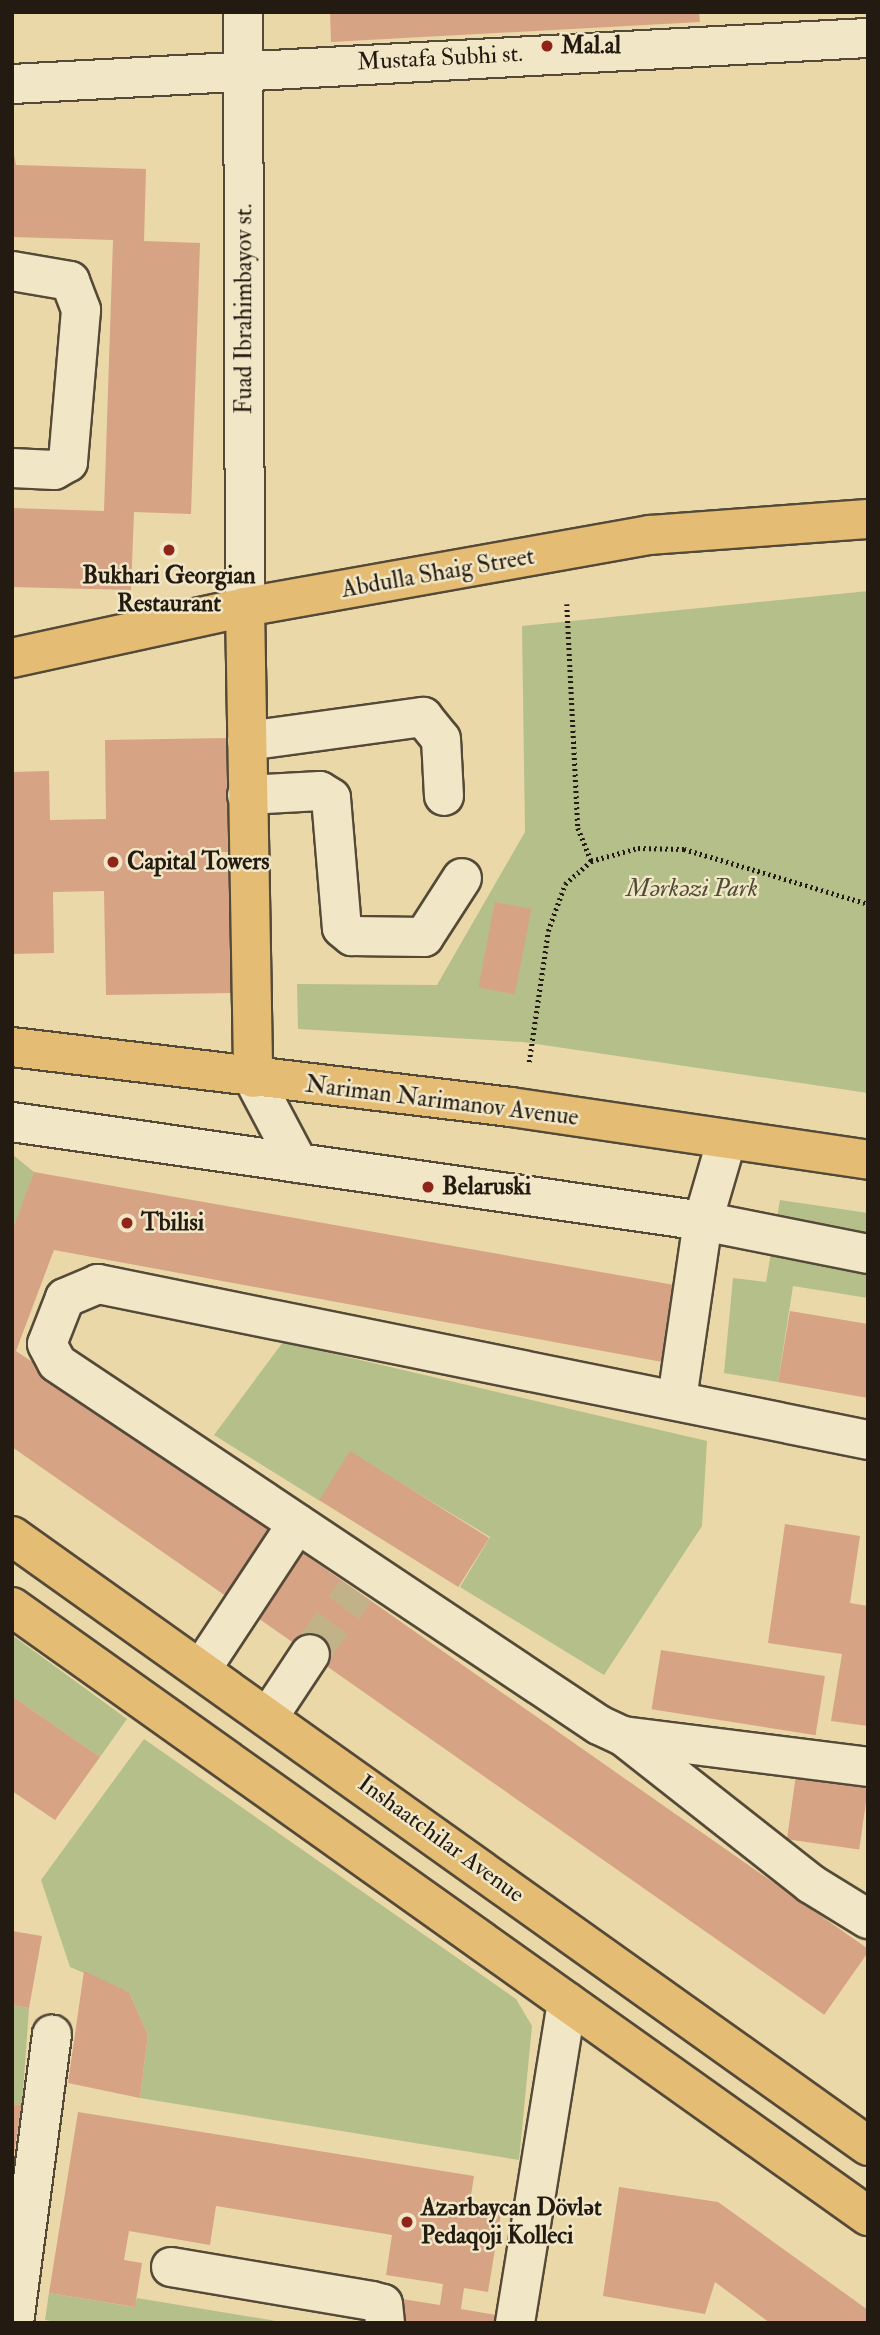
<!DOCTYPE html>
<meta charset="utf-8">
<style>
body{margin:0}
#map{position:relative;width:880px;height:2335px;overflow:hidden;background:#ead8a8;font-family:"IM FELL Double Pica",serif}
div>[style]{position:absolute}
.green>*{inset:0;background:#b5bf89}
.building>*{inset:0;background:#d7a385;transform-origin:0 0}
.minor-tunnel>*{height:38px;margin-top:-19px;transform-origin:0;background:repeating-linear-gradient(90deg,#c2b28a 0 38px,transparent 0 57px)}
.path>*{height:4.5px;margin-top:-2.25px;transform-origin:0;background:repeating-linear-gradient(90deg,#231b12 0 2px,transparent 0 5.5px)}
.roads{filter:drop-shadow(2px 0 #554a38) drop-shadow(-2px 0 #554a38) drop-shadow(0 2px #554a38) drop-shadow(0 -2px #554a38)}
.minor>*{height:38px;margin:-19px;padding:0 19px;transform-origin:19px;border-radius:19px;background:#f1e6c6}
.major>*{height:38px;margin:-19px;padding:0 19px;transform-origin:19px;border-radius:19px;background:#e5bc74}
.dots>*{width:19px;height:19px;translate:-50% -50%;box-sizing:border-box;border:4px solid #f1e6c6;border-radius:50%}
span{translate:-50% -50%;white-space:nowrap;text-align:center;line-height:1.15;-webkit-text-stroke:5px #f1e6c6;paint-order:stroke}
.poi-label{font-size:24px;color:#231b12;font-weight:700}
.left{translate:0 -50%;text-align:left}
.street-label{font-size:24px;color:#231b12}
.park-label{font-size:24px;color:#4f4c36;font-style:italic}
.frame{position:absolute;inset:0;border:14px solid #231b12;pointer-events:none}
</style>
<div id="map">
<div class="green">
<i style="clip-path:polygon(868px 591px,868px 1093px,523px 1042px,298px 1029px,297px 984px,437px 985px,525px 832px,522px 626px)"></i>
<i style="clip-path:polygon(13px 1155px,34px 1172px,13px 1232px,12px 1158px)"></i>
<i style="clip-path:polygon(780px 1200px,868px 1213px,868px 1298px,793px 1286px,778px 1382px,724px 1373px,733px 1278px,766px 1282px)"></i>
<i style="clip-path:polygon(283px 1342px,707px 1441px,702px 1526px,604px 1675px,460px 1587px,490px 1537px,350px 1452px,320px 1501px,214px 1435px)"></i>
<i style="clip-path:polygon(12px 1635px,127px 1719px,100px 1757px,12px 1696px)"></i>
<i style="clip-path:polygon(144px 1739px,516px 1999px,532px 2026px,519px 2160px,140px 2098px,148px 2035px,129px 1992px,70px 1967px,41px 1880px)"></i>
<i style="clip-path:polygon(12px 2005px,29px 2008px,22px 2105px,12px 2104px)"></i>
<i style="clip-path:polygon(49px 2293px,134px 2307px,137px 2298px,288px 2323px,62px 2323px,45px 2320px)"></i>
</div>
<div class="building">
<i style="clip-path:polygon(330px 12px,699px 12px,700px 22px,331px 42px)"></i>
<i style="clip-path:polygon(12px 144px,16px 165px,146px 169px,144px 241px,200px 243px,191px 514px,134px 512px,131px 590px,12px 587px,12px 508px,104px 511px,113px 240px,12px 237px)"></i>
<i style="clip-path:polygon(228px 738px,229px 852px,213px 852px,213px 872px,231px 872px,232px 993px,106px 995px,104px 891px,53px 892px,54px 953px,12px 954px,12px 772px,49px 771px,50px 820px,106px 819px,105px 740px)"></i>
<i style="left:495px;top:902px;width:37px;height:87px;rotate:11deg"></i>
<i style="clip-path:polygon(34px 1172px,680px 1286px,668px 1363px,54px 1250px,16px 1351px,282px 1529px,233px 1601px,12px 1447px,12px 1232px)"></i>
<i style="clip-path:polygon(790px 1311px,868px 1324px,868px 1398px,778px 1382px)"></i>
<i style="left:350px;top:1451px;width:164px;height:58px;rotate:32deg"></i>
<i style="clip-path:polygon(785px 1524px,860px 1536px,850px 1603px,868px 1606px,868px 1726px,831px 1721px,842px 1654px,768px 1643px)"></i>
<i style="left:297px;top:1549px;width:699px;height:79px;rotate:35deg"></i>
<i style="left:661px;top:1650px;width:166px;height:60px;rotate:9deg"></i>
<i style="clip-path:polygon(12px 1696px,100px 1757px,55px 1820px,12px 1791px)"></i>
<i style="left:796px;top:1775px;width:73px;height:65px;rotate:8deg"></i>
<i style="clip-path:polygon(12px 1931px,42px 1936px,29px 2008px,12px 2005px)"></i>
<i style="clip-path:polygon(84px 1971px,129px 1992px,148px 2035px,140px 2098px,68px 2083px)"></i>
<i style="clip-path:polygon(12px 2104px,22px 2105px,14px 2153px,12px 2153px)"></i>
<i style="clip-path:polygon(78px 2112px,474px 2176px,469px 2208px,501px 2213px,488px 2292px,464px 2288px,461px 2309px,502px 2316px,501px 2323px,399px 2323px,402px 2299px,440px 2305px,443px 2284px,386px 2275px,392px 2235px,216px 2206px,210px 2245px,129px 2231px,124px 2260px,142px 2263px,135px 2307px,49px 2293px)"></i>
<i style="clip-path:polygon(619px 2187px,718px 2202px,868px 2310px,868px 2323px,770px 2323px,715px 2282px,705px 2314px,603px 2296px)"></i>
</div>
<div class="minor-tunnel">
<i style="left:310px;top:1654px;width:78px;rotate:-53.9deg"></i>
</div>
<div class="path">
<i style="left:567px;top:604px;width:224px;rotate:87.2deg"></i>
<i style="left:578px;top:828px;width:35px;rotate:68deg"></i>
<i style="left:529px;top:1062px;width:132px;rotate:-81.7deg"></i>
<i style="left:548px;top:931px;width:50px;rotate:-70.1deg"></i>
<i style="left:565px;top:884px;width:35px;rotate:-41deg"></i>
<i style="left:591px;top:861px;width:49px;rotate:-15.5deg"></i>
<i style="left:638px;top:848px;width:46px;rotate:1.2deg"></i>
<i style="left:684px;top:849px;width:192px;rotate:16.6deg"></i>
</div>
<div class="roads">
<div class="minor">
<i style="left:243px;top:12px;width:595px;rotate:89.81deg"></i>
<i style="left:12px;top:84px;width:857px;rotate:-3.08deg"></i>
<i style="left:12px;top:271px;width:59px;rotate:9.8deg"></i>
<i style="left:70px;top:281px;width:31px;rotate:69deg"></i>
<i style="left:81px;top:310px;width:153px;rotate:94.9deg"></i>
<i style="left:68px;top:462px;width:16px;rotate:150deg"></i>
<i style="left:54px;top:470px;width:42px;rotate:-177.3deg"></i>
<i style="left:247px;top:741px;width:178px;rotate:-7.8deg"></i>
<i style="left:423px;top:717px;width:28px;rotate:51deg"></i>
<i style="left:441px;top:739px;width:57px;rotate:87deg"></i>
<i style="left:247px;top:795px;width:73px;rotate:-3.1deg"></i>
<i style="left:320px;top:791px;width:13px;rotate:32deg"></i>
<i style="left:331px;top:798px;width:130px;rotate:85.2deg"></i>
<i style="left:342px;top:928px;width:13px;rotate:39deg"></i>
<i style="left:352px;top:936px;width:72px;rotate:0.8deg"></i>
<i style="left:424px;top:937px;width:70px;rotate:-57.2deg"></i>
<i style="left:253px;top:1078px;width:96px;rotate:62.1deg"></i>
<i style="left:12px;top:1122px;width:698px;rotate:8.15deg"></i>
<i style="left:703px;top:1221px;width:168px;rotate:11.3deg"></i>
<i style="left:677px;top:1399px;width:180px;rotate:-81.7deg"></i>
<i style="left:703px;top:1221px;width:85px;rotate:-73.7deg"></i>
<i style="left:868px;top:1440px;width:786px;rotate:-168.55deg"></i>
<i style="left:98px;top:1284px;width:36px;rotate:157deg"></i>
<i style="left:65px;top:1298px;width:49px;rotate:111.4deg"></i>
<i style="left:47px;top:1344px;width:21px;rotate:62deg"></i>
<i style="left:57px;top:1363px;width:652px;rotate:33.74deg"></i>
<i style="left:599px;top:1725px;width:26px;rotate:25deg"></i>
<i style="left:623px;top:1736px;width:247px;rotate:7.2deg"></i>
<i style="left:202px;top:1668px;width:173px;rotate:-56.6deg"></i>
<i style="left:269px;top:1716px;width:74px;rotate:-56.5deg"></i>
<i style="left:623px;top:1736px;width:239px;rotate:38.2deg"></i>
<i style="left:811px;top:1884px;width:67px;rotate:31.6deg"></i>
<i style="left:171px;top:2267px;width:204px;rotate:9.6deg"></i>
<i style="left:372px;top:2301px;width:11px;rotate:15deg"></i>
<i style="left:383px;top:2304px;width:19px;rotate:84deg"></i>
<i style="left:14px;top:2323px;width:291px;rotate:-82.5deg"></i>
<i style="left:515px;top:2323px;width:325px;rotate:-80.8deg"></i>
</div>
<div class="major">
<i style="left:245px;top:607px;width:471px;rotate:89deg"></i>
<i style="left:12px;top:658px;width:239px;rotate:-12.3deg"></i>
<i style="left:245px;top:607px;width:411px;rotate:-10.1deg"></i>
<i style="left:650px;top:535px;width:219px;rotate:-4.2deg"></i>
<i style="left:12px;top:1047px;width:503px;rotate:6.86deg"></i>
<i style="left:511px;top:1107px;width:361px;rotate:8.4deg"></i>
<i style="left:12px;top:1536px;width:1051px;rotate:35.47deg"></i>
<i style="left:12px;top:1607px;width:1051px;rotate:35.43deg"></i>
</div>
</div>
<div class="dots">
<i style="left:547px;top:46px;background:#8f2418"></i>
<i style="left:169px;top:550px;background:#8f2418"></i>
<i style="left:113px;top:862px;background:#8f2418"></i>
<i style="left:428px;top:1187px;background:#8f2418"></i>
<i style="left:127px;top:1223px;background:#8f2418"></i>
<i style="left:407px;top:2222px;background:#8f2418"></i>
</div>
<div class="poi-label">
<span class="left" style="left:561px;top:46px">Mal.al</span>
<span style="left:169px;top:590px">Bukhari Georgian<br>Restaurant</span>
<span class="left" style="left:127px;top:862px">Capital Towers</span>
<span class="left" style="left:442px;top:1187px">Belaruski</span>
<span class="left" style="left:141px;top:1223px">Tbilisi</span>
<span class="left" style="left:421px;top:2222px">Azərbaycan Dövlət<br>Pedaqoji Kolleci</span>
</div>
<div class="street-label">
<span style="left:440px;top:58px;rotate:-3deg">Mustafa Subhi st.</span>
<span style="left:244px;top:309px;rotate:-90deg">Fuad Ibrahimbayov st.</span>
<span style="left:438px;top:573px;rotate:-10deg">Abdulla Shaig Street</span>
<span style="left:442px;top:1101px;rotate:7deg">Nariman Narimanov Avenue</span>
<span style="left:441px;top:1839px;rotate:36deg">Inshaatchilar Avenue</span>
</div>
<div class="park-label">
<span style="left:692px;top:889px">Mərkəzi Park</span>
</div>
<div class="frame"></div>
</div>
